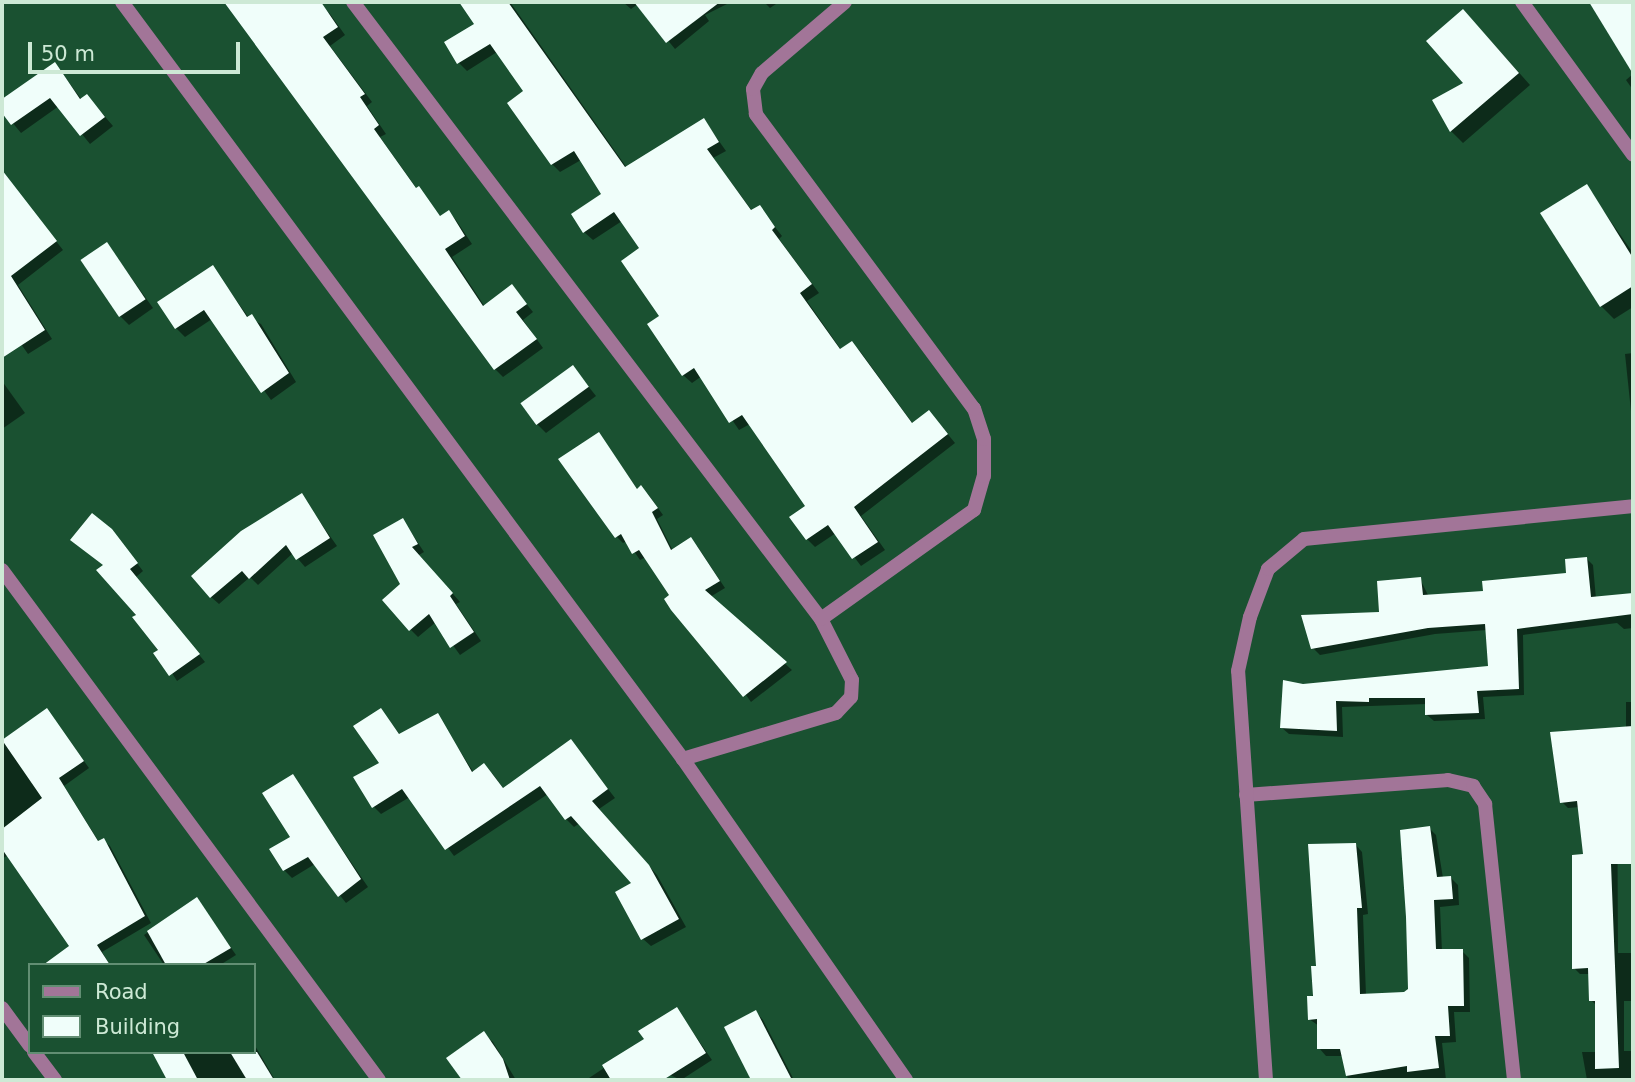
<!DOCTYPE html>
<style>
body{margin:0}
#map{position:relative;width:1635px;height:1082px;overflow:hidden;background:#1a5131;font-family:"DejaVu Sans",sans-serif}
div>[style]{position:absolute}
.shadow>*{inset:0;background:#0007}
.building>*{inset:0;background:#f0fefa;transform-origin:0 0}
.street>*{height:14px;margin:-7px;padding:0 7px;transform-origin:7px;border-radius:7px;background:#a27598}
span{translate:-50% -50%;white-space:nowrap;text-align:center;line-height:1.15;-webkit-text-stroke:7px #1a5131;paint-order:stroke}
.frame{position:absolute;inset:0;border:4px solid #cde9d5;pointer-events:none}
.legend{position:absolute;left:28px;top:963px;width:228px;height:91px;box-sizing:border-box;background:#1a5131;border:2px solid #628e73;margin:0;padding:9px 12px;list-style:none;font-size:21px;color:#cde9d5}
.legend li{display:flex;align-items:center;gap:14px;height:35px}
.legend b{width:35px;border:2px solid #628e73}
.scale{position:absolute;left:28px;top:42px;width:212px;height:32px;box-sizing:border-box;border:4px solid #cde9d5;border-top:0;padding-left:9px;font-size:21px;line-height:24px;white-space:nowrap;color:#cde9d5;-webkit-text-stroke:5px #1a5131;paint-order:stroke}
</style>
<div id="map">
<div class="shadow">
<i style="clip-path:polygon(226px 2px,292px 2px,304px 19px,322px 6px,330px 14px,345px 35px,330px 46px,372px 102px,367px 106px,386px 134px,380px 137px,417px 189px,441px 217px,448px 212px,456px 220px,472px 244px,452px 257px,485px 307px,512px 286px,533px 312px,523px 320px,543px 348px,503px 377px,495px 369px)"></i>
<i style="clip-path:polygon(460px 2px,510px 2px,627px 168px,704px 120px,726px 151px,713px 158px,753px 212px,759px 207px,782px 236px,779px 239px,819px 293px,807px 301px,842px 351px,851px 343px,860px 351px,913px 424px,937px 421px,955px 443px,861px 516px,885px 550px,861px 566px,836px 533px,815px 547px,807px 539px,807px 507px,750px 424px,739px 430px,702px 376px,692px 383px,683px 375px,650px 325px,661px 317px,641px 249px,622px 221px,593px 240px,584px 232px,604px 194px,581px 160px,560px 172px,552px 164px,525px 92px,497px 52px,467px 71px,459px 63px,446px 43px,476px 24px)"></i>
<i style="clip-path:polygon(623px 2px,731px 2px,705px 15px,709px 21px,675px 49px,638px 4px,631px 9px)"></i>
<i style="clip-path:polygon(764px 2px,779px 2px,770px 8px)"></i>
<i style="clip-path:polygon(1591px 2px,1633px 2px,1633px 69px)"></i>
<i style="clip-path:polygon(1475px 23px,1530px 85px,1463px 143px,1451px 131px,1466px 83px)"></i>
<i style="clip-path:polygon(55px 64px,82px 100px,87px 96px,113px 126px,90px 144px,59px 106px,21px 133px,2px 110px,2px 101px)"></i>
<i style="clip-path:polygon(1633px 74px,1633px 90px,1626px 80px)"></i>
<i style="clip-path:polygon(1586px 186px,1633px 253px,1633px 307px,1614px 319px,1601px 306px)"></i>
<i style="clip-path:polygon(14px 188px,63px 250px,18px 285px,52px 339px,28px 354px,2px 317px,2px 249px,12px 243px,2px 230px,2px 197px)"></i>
<i style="clip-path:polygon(107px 244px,153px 308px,129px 325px,120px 316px)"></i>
<i style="clip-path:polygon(213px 268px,249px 318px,261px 324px,296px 382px,271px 400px,212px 319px,185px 337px,176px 328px)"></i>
<i style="clip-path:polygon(1633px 353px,1633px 430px,1625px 354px)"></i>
<i style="clip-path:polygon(573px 367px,596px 396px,546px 433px,537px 424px)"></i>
<i style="clip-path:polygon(2px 381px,25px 413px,2px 429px)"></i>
<i style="clip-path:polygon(599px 434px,638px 490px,648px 494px,663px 515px,657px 519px,673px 551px,697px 546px,725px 588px,710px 597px,792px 670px,751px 702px,646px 557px,640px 560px,627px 541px,623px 543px,617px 537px)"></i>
<i style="clip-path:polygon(301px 495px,337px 546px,305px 567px,293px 553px,258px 585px,250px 577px,219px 604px,211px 597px)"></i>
<i style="clip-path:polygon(403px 520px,424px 552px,419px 555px,460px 602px,456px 604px,481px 641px,460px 655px,436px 622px,418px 637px,410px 629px,403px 585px)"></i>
<i style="clip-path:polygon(111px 530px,143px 571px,136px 577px,205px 662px,177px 681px,104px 565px)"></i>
<i style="clip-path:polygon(1586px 558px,1593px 565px,1596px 599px,1633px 595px,1633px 628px,1624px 629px,1617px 623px,1523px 635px,1524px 695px,1483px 697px,1485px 719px,1434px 721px,1427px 715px,1427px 704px,1342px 707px,1343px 737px,1289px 734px,1282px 728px,1303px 686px,1490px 668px,1487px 630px,1435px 634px,1320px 655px,1313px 648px,1381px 614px,1420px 579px,1429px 597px,1485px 593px,1568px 575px)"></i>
<i style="clip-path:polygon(1626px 702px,1633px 702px,1633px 740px,1626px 733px)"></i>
<i style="clip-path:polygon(47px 710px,89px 768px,64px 786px,99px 842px,103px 840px,110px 846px,151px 923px,102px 952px,110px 965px,52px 965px,71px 947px,8px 855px,2px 859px,2px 744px)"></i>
<i style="clip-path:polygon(381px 710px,401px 736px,437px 715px,474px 773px,492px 773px,504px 789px,571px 741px,615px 798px,599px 809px,657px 875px,686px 927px,651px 946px,643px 939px,634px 884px,580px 823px,574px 827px,566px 819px,548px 794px,454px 856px,410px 797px,381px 814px,373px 806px,381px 763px)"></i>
<i style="clip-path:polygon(1617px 735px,1618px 953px,1633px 953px,1633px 1001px,1624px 1001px,1624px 1051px,1633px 1051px,1633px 1080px,1587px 1080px,1582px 1052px,1596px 1052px,1596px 1005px,1591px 1000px,1590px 974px,1580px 974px,1574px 968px,1585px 855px,1580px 807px,1568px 808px,1562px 802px)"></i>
<i style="clip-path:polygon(293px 777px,368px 887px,346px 903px,315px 864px,292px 878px,284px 870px,292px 838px)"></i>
<i style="clip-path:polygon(1429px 828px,1436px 835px,1443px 878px,1451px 878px,1458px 885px,1459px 905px,1440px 907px,1442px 951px,1462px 951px,1469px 958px,1470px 1012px,1454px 1012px,1456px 1042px,1442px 1043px,1446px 1080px,1348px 1080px,1344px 1056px,1326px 1056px,1319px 1048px,1319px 1026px,1309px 1019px,1317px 968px,1355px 844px,1362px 852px,1368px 914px,1363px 915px,1366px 995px,1404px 994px,1410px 990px)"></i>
<i style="clip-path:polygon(197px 899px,236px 955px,220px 965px,164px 965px,144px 935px)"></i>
<i style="clip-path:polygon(677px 1009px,712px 1060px,681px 1080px,668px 1074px,658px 1080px,586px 1080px,646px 1040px)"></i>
<i style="clip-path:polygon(756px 1012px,763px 1020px,794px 1080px,755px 1080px,751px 1076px)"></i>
<i style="clip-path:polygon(484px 1034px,493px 1042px,516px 1080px,464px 1080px,449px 1058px)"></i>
<i style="clip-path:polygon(254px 1044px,275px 1080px,171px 1080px,154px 1052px,254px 1052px)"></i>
</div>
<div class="building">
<i style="clip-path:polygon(224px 2px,321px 2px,338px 27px,323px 37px,365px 94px,360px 97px,379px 125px,374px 129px,416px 188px,419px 186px,440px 216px,449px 210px,465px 236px,445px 249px,483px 306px,512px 284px,527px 304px,516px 312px,537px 339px,494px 370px)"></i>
<i style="clip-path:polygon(459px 2px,508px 2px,625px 167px,704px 118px,719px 142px,707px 149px,751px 210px,760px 205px,775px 227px,772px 230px,812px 284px,800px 293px,840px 349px,852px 341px,912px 423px,929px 410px,948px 434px,854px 507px,878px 542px,852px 559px,828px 525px,806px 540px,789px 517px,805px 506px,742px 415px,729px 423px,694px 368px,682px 376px,647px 324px,659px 316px,621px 261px,639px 248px,614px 212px,583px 233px,571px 214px,601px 194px,574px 151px,551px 165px,507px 103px,523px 91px,490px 44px,457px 64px,444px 42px,474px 24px)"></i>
<i style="clip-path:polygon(634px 2px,720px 2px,666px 43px)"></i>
<i style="clip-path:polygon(1589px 2px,1633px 2px,1633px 74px)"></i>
<i style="clip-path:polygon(1463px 9px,1519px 73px,1450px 132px,1432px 100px,1463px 83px,1426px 41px)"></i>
<i style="clip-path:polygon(55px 62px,80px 99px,87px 94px,105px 117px,80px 136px,50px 98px,11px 125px,2px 113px,2px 99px)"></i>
<i style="clip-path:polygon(2px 170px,57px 241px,11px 276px,45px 330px,2px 358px)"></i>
<i style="clip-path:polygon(1587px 184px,1633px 258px,1633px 286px,1600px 307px,1540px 213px)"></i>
<i style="left:107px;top:242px;width:69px;height:32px;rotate:56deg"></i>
<i style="clip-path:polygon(213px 265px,247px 317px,252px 314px,289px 373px,261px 393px,204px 310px,175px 329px,157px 302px)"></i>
<i style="left:573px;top:365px;width:27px;height:65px;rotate:54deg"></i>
<i style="clip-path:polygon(599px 432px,637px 489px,641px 485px,658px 508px,652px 512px,671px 550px,691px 537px,720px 581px,705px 590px,787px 662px,743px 697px,671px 610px,664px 599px,669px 595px,639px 550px,632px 554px,621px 534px,615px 538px,558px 459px)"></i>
<i style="clip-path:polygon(302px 493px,330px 538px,296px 560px,286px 545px,249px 579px,242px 571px,210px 598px,191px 576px,241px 531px)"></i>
<i style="clip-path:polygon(92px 513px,112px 529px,138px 563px,130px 569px,200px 654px,169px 676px,153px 653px,158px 650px,132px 617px,136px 615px,96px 570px,103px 565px,70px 540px)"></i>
<i style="clip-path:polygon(403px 518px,418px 544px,412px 547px,453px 593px,450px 596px,474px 632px,450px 648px,429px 614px,409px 631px,382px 600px,400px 584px,373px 535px)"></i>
<i style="clip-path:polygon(1587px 557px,1591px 597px,1633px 593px,1633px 614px,1517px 629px,1519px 689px,1477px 691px,1479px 713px,1425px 715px,1425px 698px,1369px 698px,1369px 702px,1336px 701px,1337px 731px,1280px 728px,1283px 680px,1303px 684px,1488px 666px,1485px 624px,1428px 628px,1311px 649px,1301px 615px,1379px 612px,1377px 581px,1421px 577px,1423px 595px,1483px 591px,1482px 581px,1566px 573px,1565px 559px)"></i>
<i style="clip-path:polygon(47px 708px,84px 761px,59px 778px,98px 841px,104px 838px,145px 916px,97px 945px,110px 965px,43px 965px,69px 946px,2px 849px,2px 829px,42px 798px,2px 740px)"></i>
<i style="clip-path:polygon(381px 708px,399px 734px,438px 713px,472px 772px,484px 763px,503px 788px,571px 739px,608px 789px,592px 801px,649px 865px,679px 919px,641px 940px,615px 892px,631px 883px,571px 816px,565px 820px,540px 786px,445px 850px,402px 789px,372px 808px,353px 777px,379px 763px,353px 726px)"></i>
<i style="clip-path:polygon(1633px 726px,1633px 864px,1611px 864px,1619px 1068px,1595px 1069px,1595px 1001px,1589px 1001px,1588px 968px,1572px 969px,1572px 855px,1583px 854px,1577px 801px,1560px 803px,1550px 732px)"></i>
<i style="clip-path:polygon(293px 774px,361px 879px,338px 897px,308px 857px,283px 871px,269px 849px,290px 837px,262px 793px)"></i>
<i style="clip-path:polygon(1430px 826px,1437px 877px,1451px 876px,1453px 899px,1434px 900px,1436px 949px,1463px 949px,1464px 1006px,1448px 1006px,1450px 1036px,1435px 1036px,1439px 1068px,1407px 1072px,1407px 1066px,1346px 1076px,1340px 1049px,1317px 1049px,1317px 1019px,1308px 1020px,1307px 996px,1313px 996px,1311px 966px,1316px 966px,1308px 844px,1356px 843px,1362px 908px,1357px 908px,1360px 994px,1404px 992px,1408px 989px,1406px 917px,1400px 830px)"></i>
<i style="clip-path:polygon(197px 897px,231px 948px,202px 965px,166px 965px,147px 931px)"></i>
<i style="clip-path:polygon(677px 1007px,706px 1053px,663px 1080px,611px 1080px,602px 1065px,644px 1039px,638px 1031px)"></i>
<i style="clip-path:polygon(756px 1010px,792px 1080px,751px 1080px,724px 1027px)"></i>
<i style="clip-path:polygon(484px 1031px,503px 1059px,510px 1080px,462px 1080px,446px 1058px)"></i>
<i style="clip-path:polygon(152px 1052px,183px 1052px,198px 1080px,167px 1080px)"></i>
<i style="clip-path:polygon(230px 1052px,257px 1052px,274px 1080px,247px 1080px)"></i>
</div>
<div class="street">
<i style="left:122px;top:2px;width:942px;rotate:53.46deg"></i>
<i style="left:683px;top:759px;width:391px;rotate:55.2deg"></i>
<i style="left:353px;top:2px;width:774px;rotate:52.82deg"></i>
<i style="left:821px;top:619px;width:68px;rotate:63.1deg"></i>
<i style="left:852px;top:680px;width:17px;rotate:93deg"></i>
<i style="left:851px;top:697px;width:22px;rotate:133deg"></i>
<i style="left:836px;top:713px;width:160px;rotate:163.3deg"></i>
<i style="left:1522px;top:2px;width:189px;rotate:54deg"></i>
<i style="left:2px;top:570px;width:634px;rotate:53.53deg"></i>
<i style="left:821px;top:619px;width:188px;rotate:-35.5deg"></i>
<i style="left:974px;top:510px;width:35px;rotate:-74deg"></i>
<i style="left:984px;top:476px;width:37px;rotate:-90deg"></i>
<i style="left:984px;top:439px;width:32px;rotate:-108deg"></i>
<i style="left:974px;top:409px;width:367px;rotate:-126.5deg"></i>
<i style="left:756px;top:114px;width:25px;rotate:-97deg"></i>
<i style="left:753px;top:89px;width:18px;rotate:-61deg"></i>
<i style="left:762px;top:73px;width:109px;rotate:-40.5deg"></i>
<i style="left:1246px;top:795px;width:203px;rotate:-4.2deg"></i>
<i style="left:1448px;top:780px;width:26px;rotate:13deg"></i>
<i style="left:1473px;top:786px;width:22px;rotate:56deg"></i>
<i style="left:1485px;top:804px;width:278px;rotate:84deg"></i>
<i style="left:2px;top:1008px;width:47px;rotate:53.6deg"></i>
<i style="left:34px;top:1052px;width:35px;rotate:53deg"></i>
<i style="left:1266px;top:1080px;width:410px;rotate:-93.9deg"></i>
<i style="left:1238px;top:671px;width:55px;rotate:-77.5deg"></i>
<i style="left:1250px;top:617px;width:51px;rotate:-69.4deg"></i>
<i style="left:1268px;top:569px;width:47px;rotate:-39.8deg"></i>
<i style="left:1304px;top:539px;width:331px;rotate:-5.7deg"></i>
</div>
<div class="frame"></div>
<ul class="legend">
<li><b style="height:9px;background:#a27598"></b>Road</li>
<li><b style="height:19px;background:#f0fefa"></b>Building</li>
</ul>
<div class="scale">50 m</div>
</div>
